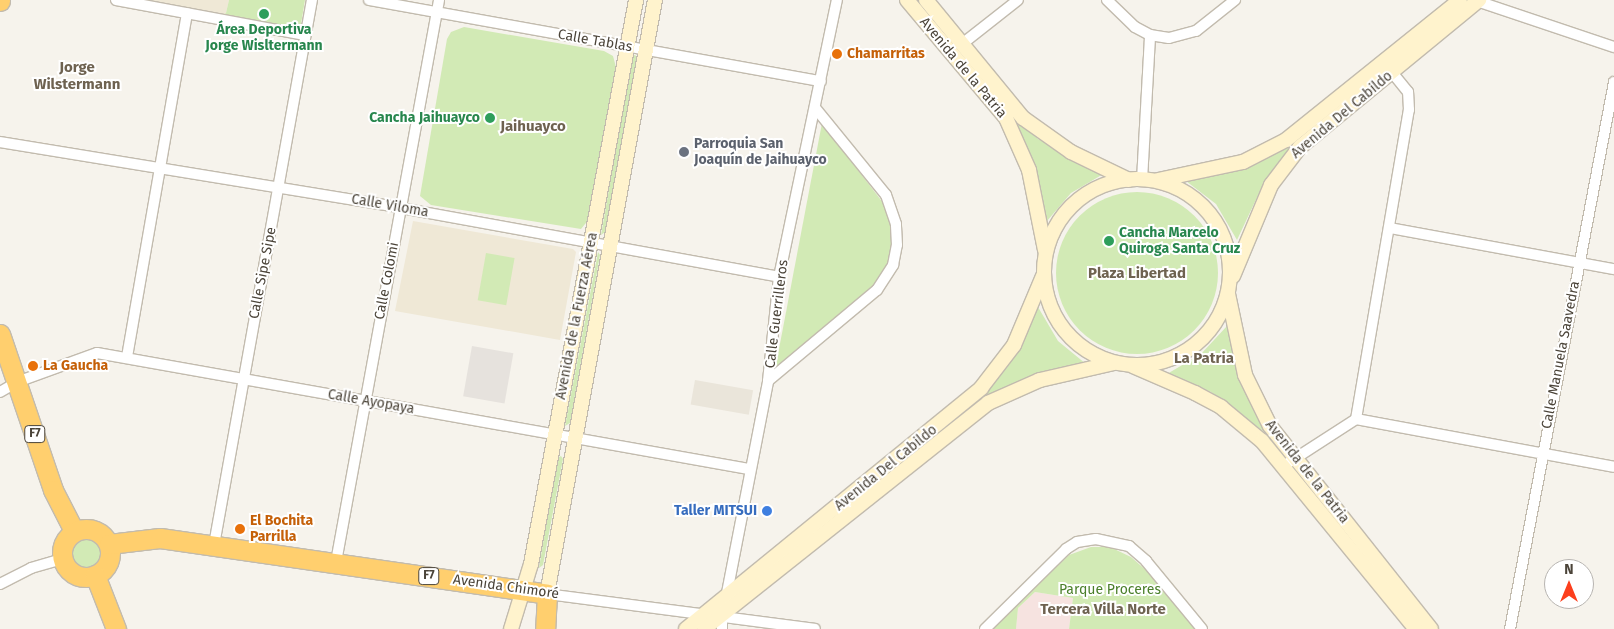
<!DOCTYPE html>
<meta charset="utf-8">
<style>
body{margin:0}
#map{position:relative;width:1614px;height:629px;overflow:hidden;background:#f6f3ec;font-family:"Fira Sans",sans-serif}
div>[style]{position:absolute}
.residential>*{inset:0;background:#eae5da;transform-origin:0 0}
.industrial>*{inset:0;background:#e6e2dd;transform-origin:0 0}
.education>*{inset:0;background:#efe8d6}
.medical>*{inset:0;background:#f6e3e0}
.green>*{inset:0;background:#d2eab5;transform-origin:0 0}
.round{border-radius:50%}
.roads{filter:drop-shadow(1px 0 #c2bbae) drop-shadow(-1px 0 #c2bbae) drop-shadow(0 1px #c2bbae) drop-shadow(0 -1px #c2bbae)}
.street>*{height:10px;margin:-5px;padding:0 5px;transform-origin:5px;border-radius:5px;background:#fff}
.secondary>*{height:14px;margin:-7px;padding:0 7px;transform-origin:7px;border-radius:7px;background:#fff3cd}
.secondary>.ring{margin:-7px;padding:0;box-sizing:content-box;background:none;border:14px solid #fff3cd;border-radius:50%}
.highway>*{height:19px;margin:-9.5px;padding:0 9.5px;transform-origin:9.5px;border-radius:9.5px;background:#ffcf6e}
.highway>.ring{margin:-9.5px;padding:0;box-sizing:content-box;background:none;border:19px solid #ffcf6e;border-radius:50%}
.dots>*{width:14px;height:14px;translate:-50% -50%;box-sizing:border-box;border:2px solid #fff;border-radius:50%}
span{translate:-50% -50%;white-space:nowrap;text-align:center;line-height:1.15;-webkit-text-stroke:4px #fff;paint-order:stroke}
.shield-label span{padding:1px 4px;background:#fff;border:1px solid;border-radius:4px;-webkit-text-stroke-width:0}
.shield-label{font-size:12px;color:#4b4439;font-weight:700}
.leisure-label{font-size:14px;color:#27864d;font-weight:700}
.right{translate:-100% -50%;text-align:right}
.left{translate:0 -50%;text-align:left}
.street-label{font-size:14px;color:#4b4439}
.food-label{font-size:14px;color:#c56008;font-weight:700}
.worship-label{font-size:14px;color:#5b616d;font-weight:700}
.shop-label{font-size:14px;color:#366cbe;font-weight:700}
.park-label{font-size:14px;color:#4a7f2a}
.neighbourhood-label{font-size:15px;color:#6e6250;font-weight:700}
.north{position:absolute;left:1544px;top:559px;width:50px;height:50px;box-sizing:border-box;background:#fff;border:1px solid #b7b4b0;border-radius:50%;rotate:0deg;font-size:14px;font-weight:700;line-height:20px;text-align:center;color:#4b4439}
.north::after{content:'';display:block;margin:auto;width:18px;height:22px;background:#fc3f1d;clip-path:polygon(50% 0,100% 100%,50% 72%,0 100%)}
</style>
<div id="map">
<div class="residential">
<i style="left:695px;top:380px;width:59px;height:25px;rotate:10deg"></i>
</div>
<div class="industrial">
<i style="left:472px;top:346px;width:42px;height:51px;rotate:10deg"></i>
</div>
<div class="education">
<i style="clip-path:polygon(139px 0,229px 0,226px 13px,221px 16px)"></i>
<i style="clip-path:polygon(413px 221px,573px 249px,576px 252px,560px 340px,395px 311px)"></i>
</div>
<div class="medical">
<i style="clip-path:polygon(1035px 592px,1073px 598px,1069px 629px,1016px 629px,1018px 608px)"></i>
</div>
<div class="green">
<i style="clip-path:polygon(229px 0,305px 0,301px 24px,295px 29px,221px 16px,226px 13px)"></i>
<i style="clip-path:polygon(464px 27px,604px 51px,613px 56px,617px 71px,590px 218px,581px 229px,431px 205px,420px 196px,447px 39px,451px 32px)"></i>
<i style="clip-path:polygon(635px 55px,638px 58px,605px 232px,601px 235px,632px 56px)"></i>
<i style="clip-path:polygon(1008px 113px,1038px 139px,1105px 173px,1071px 193px,1047px 221px,1032px 159px)"></i>
<i style="clip-path:polygon(822px 123px,887px 208px,893px 239px,890px 261px,873px 288px,775px 370px)"></i>
<i style="clip-path:polygon(1304px 136px,1283px 158px,1261px 189px,1237px 240px,1216px 204px,1186px 181px,1239px 170px,1284px 149px)"></i>
<i class="round" style="left:1056px;top:192px;width:162px;height:162px"></i>
<i style="clip-path:polygon(598px 252px,600px 255px,570px 423px,565px 426px)"></i>
<i style="left:486px;top:253px;width:29px;height:48px;rotate:10deg"></i>
<i style="clip-path:polygon(1038px 307px,1058px 341px,1086px 364px,1024px 379px,975px 404px,1009px 365px)"></i>
<i style="clip-path:polygon(1227px 326px,1240px 383px,1267px 434px,1211px 392px,1167px 374px,1201px 354px)"></i>
<i style="clip-path:polygon(561px 456px,563px 459px,543px 565px,539px 568px,557px 458px)"></i>
<i class="round" style="left:69px;top:535px;width:36px;height:36px"></i>
<i style="clip-path:polygon(1091px 547px,1110px 547px,1131px 557px,1148px 572px,1196px 629px,1069px 629px,1073px 598px,1035px 592px,1018px 608px,1016px 629px,991px 629px,1069px 555px)"></i>
</div>
<div class="roads">
<div class="street">
<i style="left:116px;top:0;width:191px;rotate:10.5deg"></i>
<i style="left:369px;top:0;width:459px;rotate:10.2deg"></i>
<i style="left:1107px;top:0;width:39px;rotate:44deg"></i>
<i style="left:1135px;top:27px;width:17px;rotate:28deg"></i>
<i style="left:1150px;top:35px;width:19px;rotate:9deg"></i>
<i style="left:1169px;top:38px;width:28px;rotate:-15deg"></i>
<i style="left:1196px;top:31px;width:50px;rotate:-38.5deg"></i>
<i style="left:1474px;top:0;width:148px;rotate:18.6deg"></i>
<i style="left:962px;top:44px;width:71px;rotate:-38.2deg"></i>
<i style="left:0;top:142px;width:406px;rotate:9.3deg"></i>
<i style="left:401px;top:208px;width:384px;rotate:10.3deg"></i>
<i style="left:1142px;top:180px;width:145px;rotate:-86.8deg"></i>
<i style="left:1390px;top:228px;width:228px;rotate:10.4deg"></i>
<i style="left:127px;top:357px;width:349px;rotate:-80.1deg"></i>
<i style="left:768px;top:381px;width:142px;rotate:-39.9deg"></i>
<i style="left:877px;top:290px;width:30px;rotate:-57deg"></i>
<i style="left:893px;top:265px;width:20px;rotate:-79deg"></i>
<i style="left:897px;top:245px;width:21px;rotate:-93deg"></i>
<i style="left:896px;top:224px;width:31px;rotate:-109deg"></i>
<i style="left:886px;top:195px;width:111px;rotate:-129.1deg"></i>
<i style="left:0;top:392px;width:20px;rotate:-30deg"></i>
<i style="left:17px;top:382px;width:85px;rotate:-19.9deg"></i>
<i style="left:97px;top:353px;width:662px;rotate:10.09deg"></i>
<i style="left:1356px;top:419px;width:314px;rotate:-80.3deg"></i>
<i style="left:1409px;top:110px;width:18px;rotate:-93deg"></i>
<i style="left:1408px;top:92px;width:26px;rotate:-129deg"></i>
<i style="left:1285px;top:465px;width:85px;rotate:-32.9deg"></i>
<i style="left:1356px;top:419px;width:262px;rotate:10.5deg"></i>
<i style="left:214px;top:545px;width:554px;rotate:-79.81deg"></i>
<i style="left:336px;top:562px;width:571px;rotate:-79.61deg"></i>
<i style="left:0;top:584px;width:35px;rotate:-27deg"></i>
<i style="left:31px;top:568px;width:32px;rotate:-16deg"></i>
<i style="left:547px;top:594px;width:270px;rotate:7.4deg"></i>
<i style="left:726px;top:598px;width:221px;rotate:-79deg"></i>
<i style="left:768px;top:381px;width:105px;rotate:-84deg"></i>
<i style="left:779px;top:277px;width:283px;rotate:-78.2deg"></i>
<i style="left:722px;top:629px;width:17px;rotate:-90deg"></i>
<i style="left:985px;top:629px;width:114px;rotate:-44.6deg"></i>
<i style="left:1066px;top:549px;width:13px;rotate:-32deg"></i>
<i style="left:1077px;top:542px;width:19px;rotate:-9deg"></i>
<i style="left:1096px;top:539px;width:34px;rotate:12deg"></i>
<i style="left:1129px;top:546px;width:23px;rotate:41deg"></i>
<i style="left:1146px;top:561px;width:88px;rotate:50.5deg"></i>
<i style="left:1510px;top:629px;width:557px;rotate:-79.23deg"></i>
</div>
<div class="secondary">
<i style="left:907px;top:0;width:154px;rotate:50deg"></i>
<i style="left:1006px;top:118px;width:57px;rotate:66.1deg"></i>
<i style="left:1029px;top:170px;width:82px;rotate:78.7deg"></i>
<i style="left:926px;top:0;width:153px;rotate:50.6deg"></i>
<i style="left:1023px;top:118px;width:59px;rotate:35.3deg"></i>
<i style="left:1071px;top:152px;width:64px;rotate:25.8deg"></i>
<i class="ring" style="left:1044px;top:179px;width:172px;height:172px"></i>
<i style="left:1158px;top:180px;width:87px;rotate:-12deg"></i>
<i style="left:1243px;top:162px;width:48px;rotate:-27.1deg"></i>
<i style="left:1286px;top:140px;width:223px;rotate:-38.8deg"></i>
<i style="left:1233px;top:276px;width:99px;rotate:-67.3deg"></i>
<i style="left:1271px;top:185px;width:48px;rotate:-52.7deg"></i>
<i style="left:1300px;top:147px;width:232px;rotate:-39.4deg"></i>
<i style="left:1228px;top:294px;width:83px;rotate:78.1deg"></i>
<i style="left:1245px;top:375px;width:57px;rotate:63.9deg"></i>
<i style="left:1270px;top:426px;width:259px;rotate:51.6deg"></i>
<i style="left:1133px;top:366px;width:68px;rotate:23.5deg"></i>
<i style="left:1195px;top:393px;width:30px;rotate:28deg"></i>
<i style="left:1221px;top:407px;width:53px;rotate:39.7deg"></i>
<i style="left:1262px;top:441px;width:243px;rotate:50.7deg"></i>
<i style="left:547px;top:594px;width:604px;rotate:-79.7deg"></i>
<i style="left:511px;top:629px;width:68px;rotate:-72.9deg"></i>
<i style="left:531px;top:564px;width:574px;rotate:-79.45deg"></i>
<i style="left:686px;top:629px;width:381px;rotate:-39.2deg"></i>
<i style="left:981px;top:388px;width:54px;rotate:-52.5deg"></i>
<i style="left:1014px;top:345px;width:75px;rotate:-67.2deg"></i>
<i style="left:704px;top:629px;width:363px;rotate:-38.5deg"></i>
<i style="left:988px;top:403px;width:57px;rotate:-23.9deg"></i>
<i style="left:1040px;top:380px;width:76px;rotate:-12.9deg"></i>
</div>
<div class="highway">
<i style="left:0;top:1px;width:1px;rotate:-90deg"></i>
<i style="left:0;top:334px;width:165px;rotate:71.2deg"></i>
<i style="left:53px;top:490px;width:46px;rotate:62.9deg"></i>
<i class="ring" style="left:62px;top:529px;width:29px;height:29px"></i>
<i style="left:109px;top:544px;width:51px;rotate:-6.7deg"></i>
<i style="left:160px;top:538px;width:391px;rotate:8.2deg"></i>
<i style="left:547px;top:594px;width:35px;rotate:93deg"></i>
<i style="left:95px;top:575px;width:58px;rotate:68.7deg"></i>
</div>
</div>
<div class="dots">
<i style="left:264px;top:14px;background:#2e9e5b"></i>
<i style="left:837px;top:54px;background:#e8710a"></i>
<i style="left:490px;top:118px;background:#2e9e5b"></i>
<i style="left:684px;top:152px;background:#6b7280"></i>
<i style="left:1109px;top:241px;background:#2e9e5b"></i>
<i style="left:33px;top:366px;background:#e8710a"></i>
<i style="left:767px;top:511px;background:#3f7fe0"></i>
<i style="left:240px;top:529px;background:#e8710a"></i>
</div>
<div class="shield-label">
<span style="left:35px;top:434px">F7</span>
<span style="left:429px;top:576px">F7</span>
</div>
<div class="leisure-label">
<span style="left:264px;top:38px">Área Deportiva<br>Jorge Wisltermann</span>
<span class="right" style="left:480px;top:118px">Cancha Jaihuayco</span>
<span class="left" style="left:1119px;top:241px">Cancha Marcelo<br>Quiroga Santa Cruz</span>
</div>
<div class="street-label">
<span style="left:595px;top:41px;rotate:10deg">Calle Tablas</span>
<span style="left:963px;top:68px;rotate:50deg">Avenida de la Patria</span>
<span style="left:1342px;top:115px;rotate:-40deg">Avenida Del Cabildo</span>
<span style="left:390px;top:206px;rotate:10deg">Calle Viloma</span>
<span style="left:263px;top:273px;rotate:-79deg">Calle Sipe Sipe</span>
<span style="left:387px;top:281px;rotate:-79deg">Calle Colomi</span>
<span style="left:777px;top:314px;rotate:-83deg">Calle Guerrilleros</span>
<span style="left:577px;top:316px;rotate:-79deg">Avenida de la Fuerza Aérea</span>
<span style="left:1561px;top:355px;rotate:-79deg">Calle Manuela Saavedra</span>
<span style="left:371px;top:402px;rotate:10deg">Calle Ayopaya</span>
<span style="left:886px;top:468px;rotate:-39deg">Avenida Del Cabildo</span>
<span style="left:1307px;top:472px;rotate:52deg">Avenida de la Patria</span>
<span style="left:506px;top:587px;rotate:8deg">Avenida Chimoré</span>
</div>
<div class="food-label">
<span class="left" style="left:847px;top:54px">Chamarritas</span>
<span class="left" style="left:43px;top:366px">La Gaucha</span>
<span class="left" style="left:250px;top:529px">El Bochita<br>Parrilla</span>
</div>
<div class="worship-label">
<span class="left" style="left:694px;top:152px">Parroquia San<br>Joaquín de Jaihuayco</span>
</div>
<div class="shop-label">
<span class="right" style="left:757px;top:511px">Taller MITSUI</span>
</div>
<div class="park-label">
<span style="left:1110px;top:590px">Parque Proceres</span>
</div>
<div class="neighbourhood-label">
<span style="left:77px;top:76px">Jorge<br>Wilstermann</span>
<span style="left:533px;top:127px">Jaihuayco</span>
<span style="left:1137px;top:274px">Plaza Libertad</span>
<span style="left:1204px;top:359px">La Patria</span>
<span style="left:1103px;top:610px">Tercera Villa Norte</span>
</div>
<div class="north">N</div>
</div>
